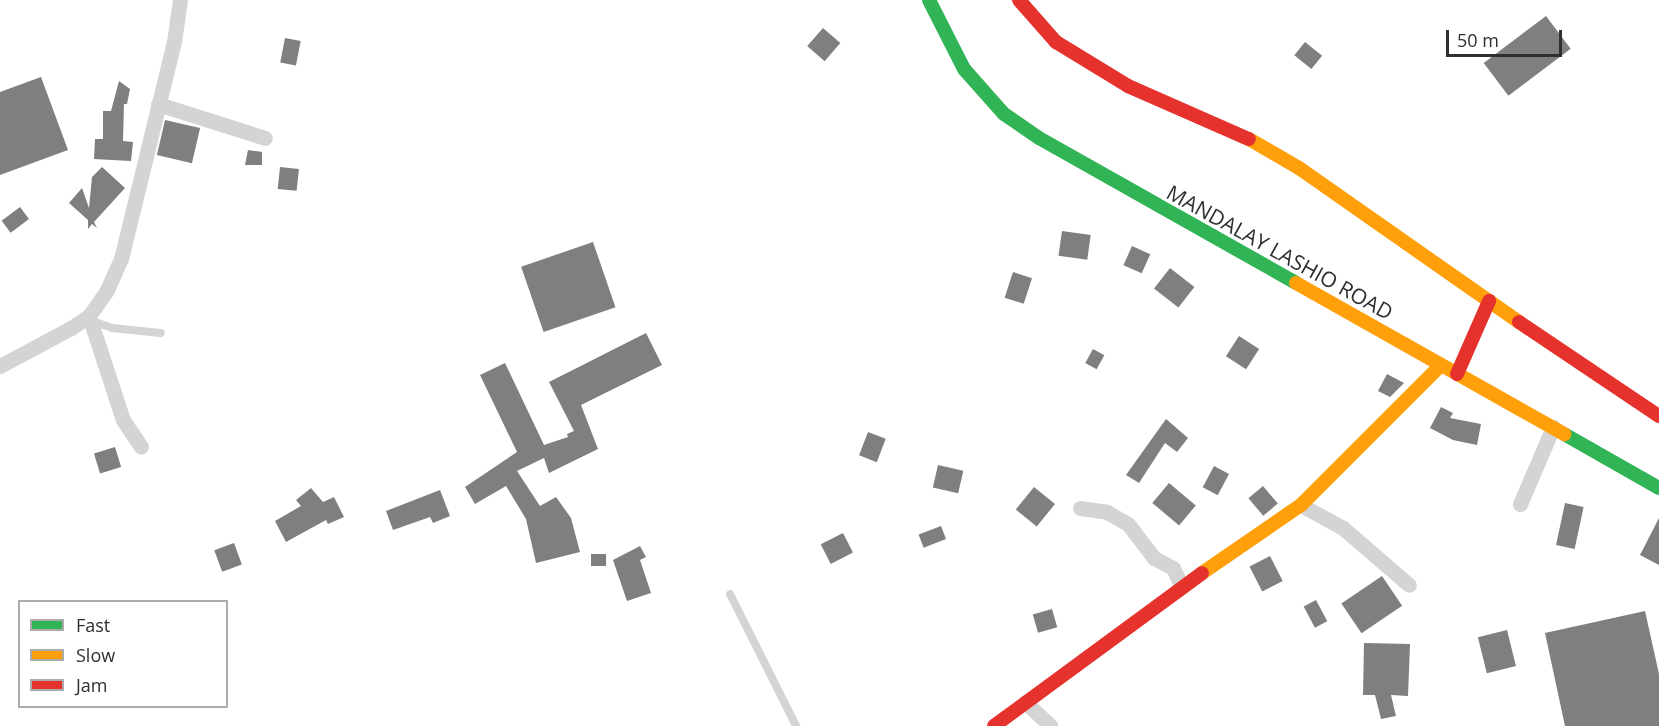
<!DOCTYPE html>
<style>
body{margin:0}
#map{position:relative;width:1659px;height:726px;overflow:hidden;background:#fff;font-family:"Open Sans",sans-serif}
div>[style]{position:absolute}
.building>*{inset:0;background:#7f7f7f;transform-origin:0 0}
.lane>*{height:8px;margin:-4px;padding:0 4px;transform-origin:4px;border-radius:4px;background:#d4d4d4}
.street>*{height:15px;margin:-7.5px;padding:0 7.5px;transform-origin:7.5px;border-radius:7.5px;background:#d4d4d4}
.fast>*{height:14px;margin:-7px;padding:0 7px;transform-origin:7px;border-radius:7px;background:#30b455}
.slow>*{height:14px;margin:-7px;padding:0 7px;transform-origin:7px;border-radius:7px;background:#ff9f0a}
.jam>*{height:14px;margin:-7px;padding:0 7px;transform-origin:7px;border-radius:7px;background:#e5322d}
span{translate:-50% -50%;white-space:nowrap;text-align:center;line-height:1.15;-webkit-text-stroke:6px #fff;paint-order:stroke}
.street-label{font-size:21px;color:#2f2f2f}
.legend{position:absolute;left:18px;top:600px;width:210px;height:108px;box-sizing:border-box;background:#fff;border:2px solid #acacac;margin:0;padding:8px 10px;list-style:none;font-size:18px;color:#2f2f2f}
.legend li{display:flex;align-items:center;gap:12px;height:30px}
.legend b{width:30px;border:2px solid #acacac}
.scale{position:absolute;left:1446px;top:30px;width:116px;height:27px;box-sizing:border-box;border:3px solid #2f2f2f;border-top:0;padding-left:8px;font-size:18px;line-height:21px;white-space:nowrap;color:#2f2f2f;-webkit-text-stroke:4px #fff;paint-order:stroke}
</style>
<div id="map">
<div class="building">
<i style="left:1546px;top:16px;width:41px;height:78px;rotate:53deg"></i>
<i style="left:823px;top:28px;width:23px;height:24px;rotate:41deg"></i>
<i style="left:285px;top:38px;width:16px;height:25px;rotate:11deg"></i>
<i style="left:1305px;top:42px;width:22px;height:17px;rotate:39deg"></i>
<i style="clip-path:polygon(41px 77px,68px 150px,0 175px,0 92px)"></i>
<i style="clip-path:polygon(119px 81px,130px 89px,127px 104px,124px 104px,123px 141px,133px 142px,131px 161px,94px 159px,95px 139px,103px 139px,103px 111px,111px 111px)"></i>
<i style="left:165px;top:120px;width:36px;height:36px;rotate:13deg"></i>
<i style="clip-path:polygon(248px 150px,262px 152px,262px 165px,245px 165px)"></i>
<i style="clip-path:polygon(102px 167px,125px 188px,94px 222px,97px 228px,92px 224px,88px 229px,88px 220px,69px 203px,82px 188px,89px 208px,92px 177px)"></i>
<i style="left:280px;top:167px;width:19px;height:22px;rotate:6deg"></i>
<i style="left:20px;top:207px;width:15px;height:23px;rotate:53deg"></i>
<i style="left:1062px;top:231px;width:29px;height:25px;rotate:8deg"></i>
<i style="left:593px;top:242px;width:69px;height:76px;rotate:71deg"></i>
<i style="left:1132px;top:246px;width:20px;height:21px;rotate:24deg"></i>
<i style="left:1170px;top:268px;width:31px;height:26px;rotate:38deg"></i>
<i style="left:1013px;top:272px;width:20px;height:27px;rotate:18deg"></i>
<i style="clip-path:polygon(646px 333px,662px 365px,581px 405px,598px 449px,549px 473px,544px 458px,517px 471px,540px 506px,556px 497px,571px 518px,580px 552px,536px 563px,526px 519px,506px 486px,475px 504px,465px 487px,517px 452px,480px 375px,505px 363px,544px 445px,568px 437px,567px 434px,574px 431px,549px 382px)"></i>
<i style="left:1239px;top:336px;width:24px;height:24px;rotate:33deg"></i>
<i style="left:1093px;top:349px;width:13px;height:16px;rotate:29deg"></i>
<i style="clip-path:polygon(1387px 374px,1404px 383px,1390px 397px,1378px 391px)"></i>
<i style="clip-path:polygon(1441px 407px,1453px 413px,1450px 418px,1481px 424px,1477px 445px,1453px 440px,1430px 428px)"></i>
<i style="clip-path:polygon(1166px 419px,1188px 438px,1177px 452px,1165px 443px,1139px 483px,1126px 475px)"></i>
<i style="left:868px;top:432px;width:19px;height:25px;rotate:21deg"></i>
<i style="left:115px;top:447px;width:21px;height:22px;rotate:73deg"></i>
<i style="left:938px;top:465px;width:26px;height:23px;rotate:13deg"></i>
<i style="left:1214px;top:466px;width:17px;height:24px;rotate:28deg"></i>
<i style="left:1169px;top:483px;width:35px;height:26px;rotate:40deg"></i>
<i style="left:1263px;top:486px;width:23px;height:19px;rotate:50deg"></i>
<i style="left:1034px;top:487px;width:27px;height:29px;rotate:39deg"></i>
<i style="clip-path:polygon(311px 488px,323px 502px,334px 497px,344px 517px,328px 524px,326px 520px,286px 542px,275px 521px,301px 506px,296px 500px)"></i>
<i style="clip-path:polygon(440px 490px,450px 516px,433px 523px,430px 517px,393px 530px,386px 511px)"></i>
<i style="left:1565px;top:503px;width:19px;height:43px;rotate:12deg"></i>
<i style="clip-path:polygon(1659px 518px,1659px 565px,1640px 555px)"></i>
<i style="left:941px;top:526px;width:14px;height:24px;rotate:69deg"></i>
<i style="left:843px;top:533px;width:22px;height:25px;rotate:63deg"></i>
<i style="left:234px;top:543px;width:23px;height:21px;rotate:70deg"></i>
<i style="clip-path:polygon(640px 546px,646px 557px,640px 560px,651px 593px,627px 601px,613px 560px)"></i>
<i style="left:591px;top:554px;width:15px;height:12px"></i>
<i style="left:1270px;top:556px;width:28px;height:23px;rotate:63deg"></i>
<i style="left:1382px;top:576px;width:36px;height:49px;rotate:56deg"></i>
<i style="left:1316px;top:600px;width:24px;height:14px;rotate:62deg"></i>
<i style="left:1052px;top:609px;width:19px;height:20px;rotate:74deg"></i>
<i style="clip-path:polygon(1645px 611px,1659px 674px,1659px 726px,1565px 726px,1545px 633px)"></i>
<i style="left:1507px;top:630px;width:37px;height:30px;rotate:76deg"></i>
<i style="clip-path:polygon(1364px 643px,1410px 644px,1408px 696px,1391px 695px,1396px 716px,1381px 719px,1375px 695px,1363px 695px)"></i>
</div>
<div class="lane">
<i style="left:92px;top:321px;width:21px;rotate:19deg"></i>
<i style="left:112px;top:328px;width:49px;rotate:5.8deg"></i>
<i style="left:730px;top:594px;width:148px;rotate:63.4deg"></i>
</div>
<div class="street">
<i style="left:158px;top:104px;width:112px;rotate:17.6deg"></i>
<i style="left:89px;top:316px;width:109px;rotate:71.9deg"></i>
<i style="left:123px;top:420px;width:32px;rotate:56deg"></i>
<i style="left:0;top:366px;width:81px;rotate:-28.2deg"></i>
<i style="left:71px;top:328px;width:22px;rotate:-34deg"></i>
<i style="left:89px;top:316px;width:32px;rotate:-55deg"></i>
<i style="left:107px;top:290px;width:34px;rotate:-66deg"></i>
<i style="left:121px;top:259px;width:223px;rotate:-76.3deg"></i>
<i style="left:174px;top:42px;width:42px;rotate:-81.9deg"></i>
<i style="left:1520px;top:504px;width:84px;rotate:-66.8deg"></i>
<i style="left:1301px;top:505px;width:48px;rotate:28.7deg"></i>
<i style="left:1343px;top:528px;width:87px;rotate:40.8deg"></i>
<i style="left:1080px;top:508px;width:27px;rotate:8deg"></i>
<i style="left:1107px;top:512px;width:24px;rotate:30deg"></i>
<i style="left:1128px;top:524px;width:43px;rotate:52.6deg"></i>
<i style="left:1154px;top:558px;width:21px;rotate:28deg"></i>
<i style="left:1173px;top:568px;width:21px;rotate:65deg"></i>
<i style="left:1025px;top:702px;width:35px;rotate:43deg"></i>
</div>
<div class="fast">
<i style="left:929px;top:0;width:77px;rotate:63.1deg"></i>
<i style="left:964px;top:69px;width:60px;rotate:48.4deg"></i>
<i style="left:1004px;top:114px;width:42px;rotate:34.4deg"></i>
<i style="left:1039px;top:138px;width:295px;rotate:29.4deg"></i>
<i style="left:1564px;top:434px;width:109px;rotate:29.6deg"></i>
</div>
<div class="slow">
<i style="left:1249px;top:139px;width:58px;rotate:30.1deg"></i>
<i style="left:1299px;top:168px;width:269px;rotate:35deg"></i>
<i style="left:1296px;top:283px;width:308px;rotate:29.4deg"></i>
<i style="left:1202px;top:573px;width:120px;rotate:-34.5deg"></i>
<i style="left:1301px;top:505px;width:198px;rotate:-45deg"></i>
</div>
<div class="jam">
<i style="left:1019px;top:0;width:56px;rotate:48.6deg"></i>
<i style="left:1056px;top:42px;width:84px;rotate:31.4deg"></i>
<i style="left:1128px;top:86px;width:132px;rotate:23.7deg"></i>
<i style="left:1519px;top:322px;width:169px;rotate:33.9deg"></i>
<i style="left:1457px;top:374px;width:80px;rotate:-66.3deg"></i>
<i style="left:994px;top:726px;width:258px;rotate:-36.3deg"></i>
</div>
<div class="street-label">
<span style="left:1280px;top:252px;rotate:29deg">MANDALAY LASHIO ROAD</span>
</div>
<ul class="legend">
<li><b style="height:8px;background:#30b455"></b>Fast</li>
<li><b style="height:8px;background:#ff9f0a"></b>Slow</li>
<li><b style="height:8px;background:#e5322d"></b>Jam</li>
</ul>
<div class="scale">50 m</div>
</div>
